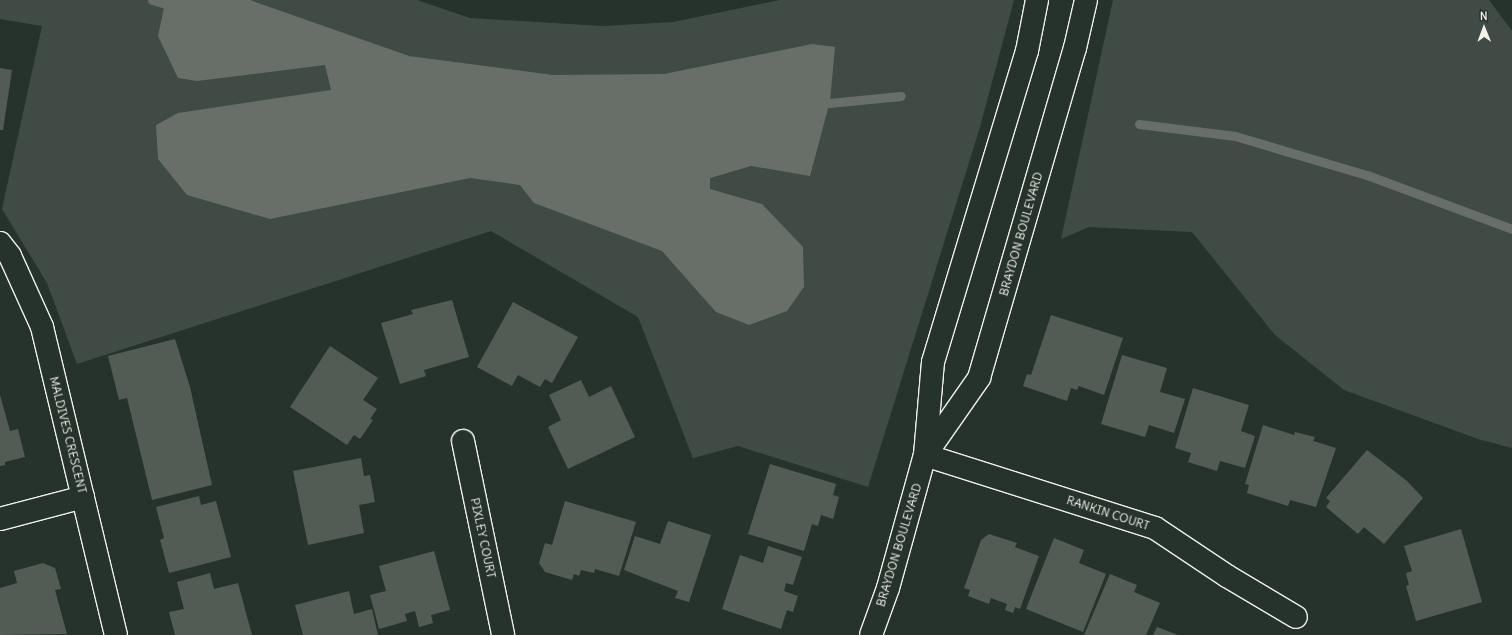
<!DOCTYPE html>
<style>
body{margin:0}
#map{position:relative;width:1512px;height:635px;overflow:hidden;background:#26332d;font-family:Delius,sans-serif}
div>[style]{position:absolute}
.green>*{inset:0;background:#414b45}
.water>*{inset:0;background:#676f68}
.stream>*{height:9px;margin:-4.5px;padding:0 4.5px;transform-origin:4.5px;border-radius:4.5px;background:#676f68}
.building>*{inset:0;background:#525c55}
.roads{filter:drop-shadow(1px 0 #f4f1e8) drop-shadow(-1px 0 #f4f1e8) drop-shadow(0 1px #f4f1e8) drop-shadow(0 -1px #f4f1e8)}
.minor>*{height:22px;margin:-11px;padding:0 11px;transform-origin:11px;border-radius:11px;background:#26332d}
span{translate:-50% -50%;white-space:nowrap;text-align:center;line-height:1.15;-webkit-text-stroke:3px #26332d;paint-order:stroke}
.street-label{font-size:12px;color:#f4f1e8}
.north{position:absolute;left:1464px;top:8px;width:40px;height:40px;-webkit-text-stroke:3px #26332d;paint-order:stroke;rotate:359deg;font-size:11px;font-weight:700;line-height:16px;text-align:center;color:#f4f1e8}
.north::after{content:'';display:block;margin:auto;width:14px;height:18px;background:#f4f1e8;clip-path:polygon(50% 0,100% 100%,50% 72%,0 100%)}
</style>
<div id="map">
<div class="green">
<i style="clip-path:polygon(0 0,417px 0,470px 18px,603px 26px,673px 22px,780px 0,1014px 0,980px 127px,868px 487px,738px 446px,693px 458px,638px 317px,491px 231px,77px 364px,47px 283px,2px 209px,42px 26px,0 19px)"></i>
<i style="clip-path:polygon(1113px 0,1489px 0,1512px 31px,1512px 448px,1478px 439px,1344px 390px,1275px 335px,1192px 232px,1089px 227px,1061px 239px)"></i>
</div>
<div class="water">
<i style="clip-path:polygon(168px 0,250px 0,409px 56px,553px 75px,664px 74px,812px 44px,835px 47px,830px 101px,810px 176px,751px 166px,710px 178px,710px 189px,762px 204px,803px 247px,804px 287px,787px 311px,749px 325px,716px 312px,662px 251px,534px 203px,520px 185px,470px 178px,270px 219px,187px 195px,158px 159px,156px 125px,178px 113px,331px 90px,325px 65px,197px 81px,178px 78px,158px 36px,165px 3px)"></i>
</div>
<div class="stream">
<i style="left:152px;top:0;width:25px;rotate:16deg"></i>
<i style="left:819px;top:104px;width:82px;rotate:-5.6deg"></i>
<i style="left:1139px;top:124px;width:97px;rotate:7.1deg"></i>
<i style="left:1235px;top:136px;width:138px;rotate:16.5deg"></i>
<i style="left:1367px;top:175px;width:155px;rotate:20.4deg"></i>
</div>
<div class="building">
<i style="clip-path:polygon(0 68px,12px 70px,3px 130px,0 130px)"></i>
<i style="clip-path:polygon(452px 300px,469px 357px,424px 370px,426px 376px,400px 384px,381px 323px,413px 314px,411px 310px)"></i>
<i style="clip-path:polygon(513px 302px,578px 337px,552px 383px,545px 379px,540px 387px,518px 375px,512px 386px,477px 367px)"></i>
<i style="clip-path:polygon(1051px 315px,1123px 338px,1104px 395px,1079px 386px,1077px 390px,1071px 388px,1067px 401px,1023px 386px,1027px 374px,1031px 375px)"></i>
<i style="clip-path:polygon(175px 339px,190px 387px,212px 485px,152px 500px,127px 398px,119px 400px,108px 356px)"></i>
<i style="clip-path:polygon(330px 346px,378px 378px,363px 400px,377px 409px,370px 419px,373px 420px,360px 439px,354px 435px,347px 445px,290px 407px)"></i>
<i style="clip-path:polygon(1122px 355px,1167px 368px,1160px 392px,1185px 399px,1174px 433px,1149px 425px,1145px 437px,1101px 424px)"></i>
<i style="clip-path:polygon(581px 380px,589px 397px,611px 386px,635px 437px,568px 469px,548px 427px,561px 420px,549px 395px)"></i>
<i style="clip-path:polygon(1193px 388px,1249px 405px,1241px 431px,1255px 436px,1245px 468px,1220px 461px,1217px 471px,1188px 462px,1191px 453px,1175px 448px)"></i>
<i style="clip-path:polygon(0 395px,10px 431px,18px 429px,25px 457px,5px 462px,5px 465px,0 466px)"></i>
<i style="clip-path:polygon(1263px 425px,1294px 435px,1295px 432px,1315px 437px,1313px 441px,1336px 448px,1316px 507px,1290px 500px,1288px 506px,1247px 493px,1249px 485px,1245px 484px)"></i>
<i style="clip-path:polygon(1367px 450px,1407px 481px,1423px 498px,1384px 544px,1364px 527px,1358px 534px,1326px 507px,1330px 501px,1326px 498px)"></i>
<i style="clip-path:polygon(361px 458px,364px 476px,370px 475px,375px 502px,359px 505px,364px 533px,308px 545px,293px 471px)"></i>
<i style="clip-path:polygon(770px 464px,836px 484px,833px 495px,839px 497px,833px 519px,821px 515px,818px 526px,812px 524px,804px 551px,748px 534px)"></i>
<i style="clip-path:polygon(199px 496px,201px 505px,216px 501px,231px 557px,169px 573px,160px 540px,164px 538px,156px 507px)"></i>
<i style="clip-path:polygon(565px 501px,636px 522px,619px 576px,595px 569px,594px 573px,581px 570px,579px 576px,574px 574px,572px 580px,545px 572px,539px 563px,545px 543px,552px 545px)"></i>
<i style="clip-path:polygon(668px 521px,711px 535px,689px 602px,675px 598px,678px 591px,624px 570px,635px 536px,660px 544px)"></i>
<i style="clip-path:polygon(1461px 529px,1482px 602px,1416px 621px,1406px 586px,1409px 585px,1406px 573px,1412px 571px,1404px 546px)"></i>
<i style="clip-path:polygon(989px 534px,1017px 543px,1015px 547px,1039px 556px,1020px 609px,1015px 607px,1013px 613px,1005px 610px,1007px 604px,991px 598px,989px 604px,968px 596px,970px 590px,964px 588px,981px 540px)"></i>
<i style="clip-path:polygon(1054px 538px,1084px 550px,1079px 563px,1106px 574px,1083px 632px,1026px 609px)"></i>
<i style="clip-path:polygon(768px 546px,802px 557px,793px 585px,786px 583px,784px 591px,798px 596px,793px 612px,787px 610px,781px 629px,722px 609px,740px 555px,763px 563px)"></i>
<i style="clip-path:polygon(434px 551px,450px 610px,431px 615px,433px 623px,419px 627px,415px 611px,405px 614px,407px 621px,379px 629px,370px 595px,386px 591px,379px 566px)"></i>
<i style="clip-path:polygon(43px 563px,55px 568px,61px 589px,55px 590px,67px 634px,0 635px,0 588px,17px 583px,14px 571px)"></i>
<i style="clip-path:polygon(210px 573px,214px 589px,238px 583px,252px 635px,175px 635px,169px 612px,184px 609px,177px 582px)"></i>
<i style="clip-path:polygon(1110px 574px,1137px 585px,1134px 592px,1160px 603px,1146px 635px,1084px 635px)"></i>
<i style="clip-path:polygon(349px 591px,354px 614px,372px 609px,378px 635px,303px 635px,295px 605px)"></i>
<i style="clip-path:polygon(1157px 627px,1178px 635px,1153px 635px)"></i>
</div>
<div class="roads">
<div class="minor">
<i style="left:0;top:243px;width:16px;rotate:52deg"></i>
<i style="left:10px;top:256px;width:78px;rotate:65.7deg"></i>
<i style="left:42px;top:327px;width:317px;rotate:76.5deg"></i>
<i style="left:463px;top:441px;width:198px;rotate:78.3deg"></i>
<i style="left:926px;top:454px;width:93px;rotate:-55.1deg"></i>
<i style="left:979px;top:378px;width:344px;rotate:-73.8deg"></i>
<i style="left:1075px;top:48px;width:49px;rotate:-77.1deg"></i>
<i style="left:925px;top:455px;width:241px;rotate:17.6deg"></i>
<i style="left:1155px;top:528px;width:87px;rotate:33.7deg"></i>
<i style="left:1227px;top:576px;width:80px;rotate:30.7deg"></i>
<i style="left:0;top:519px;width:86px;rotate:-14.8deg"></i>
<i style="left:871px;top:635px;width:50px;rotate:-70.1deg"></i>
<i style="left:888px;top:588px;width:138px;rotate:-74.5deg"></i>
<i style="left:925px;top:455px;width:93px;rotate:-85.1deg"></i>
<i style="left:933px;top:362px;width:325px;rotate:-73.2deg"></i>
<i style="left:1027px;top:51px;width:52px;rotate:-78.9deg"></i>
</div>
</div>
<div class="street-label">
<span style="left:1021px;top:234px;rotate:-74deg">BRAYDON BOULEVARD</span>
<span style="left:68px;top:435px;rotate:76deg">MALDIVES CRESCENT</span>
<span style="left:1108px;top:513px;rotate:18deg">RANKIN COURT</span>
<span style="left:483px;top:538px;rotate:78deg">PIXLEY COURT</span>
<span style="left:899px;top:545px;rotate:-73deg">BRAYDON BOULEVARD</span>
</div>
<div class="north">N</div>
</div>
